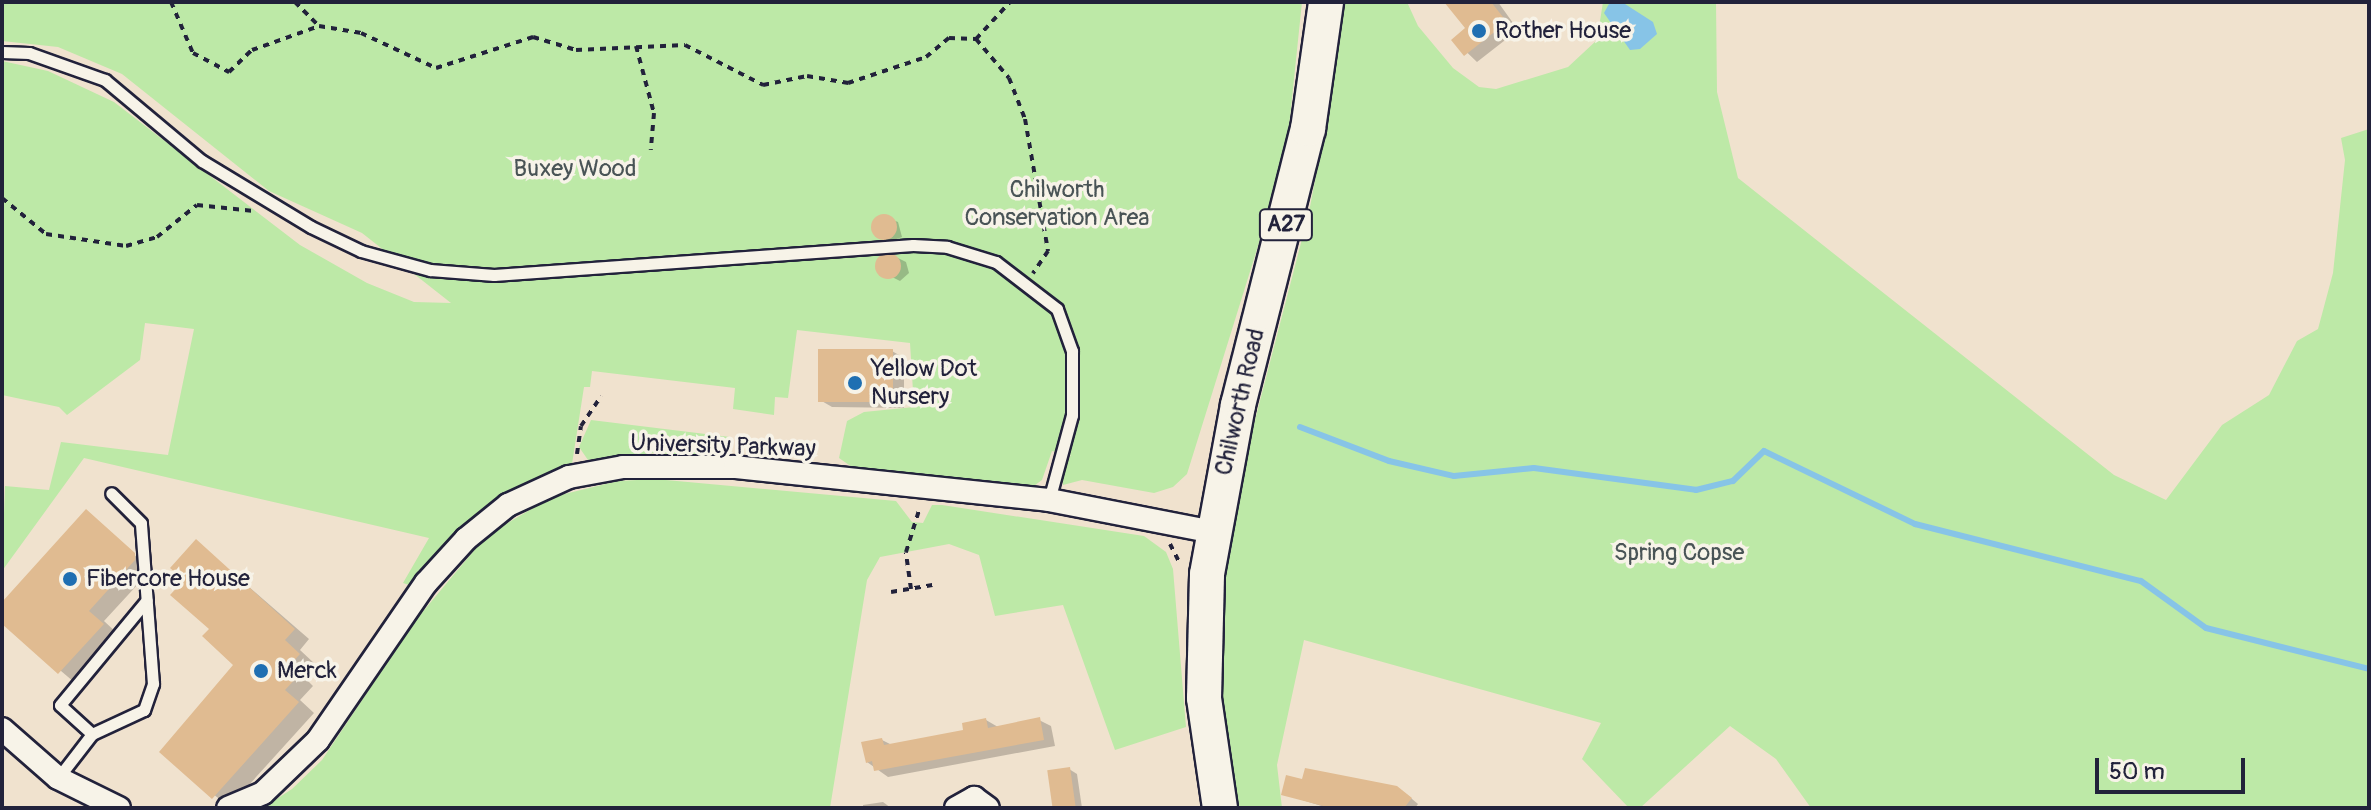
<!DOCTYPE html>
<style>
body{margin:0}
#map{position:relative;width:2371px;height:810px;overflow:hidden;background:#f0e2ce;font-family:Pangolin,sans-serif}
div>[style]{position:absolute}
.green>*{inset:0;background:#bde9a7}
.water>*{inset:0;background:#87c4e7}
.shadow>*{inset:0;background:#0003}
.stream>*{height:6px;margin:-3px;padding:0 3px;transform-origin:3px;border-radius:3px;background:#87c4e7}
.building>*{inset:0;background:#e0bb91;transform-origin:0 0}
.round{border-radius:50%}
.path>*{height:4px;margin-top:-2px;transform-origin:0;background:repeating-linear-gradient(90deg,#22223b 0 6px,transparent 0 12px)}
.roads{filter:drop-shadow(2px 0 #22223b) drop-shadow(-2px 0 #22223b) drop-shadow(0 2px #22223b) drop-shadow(0 -2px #22223b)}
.service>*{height:11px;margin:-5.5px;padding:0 5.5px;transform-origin:5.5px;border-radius:5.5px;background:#f7f3e8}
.minor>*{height:22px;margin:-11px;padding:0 11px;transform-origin:11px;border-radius:11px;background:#f7f3e8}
.primary>*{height:34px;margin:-17px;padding:0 17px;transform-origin:17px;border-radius:17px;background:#f7f3e8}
.dots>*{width:22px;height:22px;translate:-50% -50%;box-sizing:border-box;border:4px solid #f7f3e8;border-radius:50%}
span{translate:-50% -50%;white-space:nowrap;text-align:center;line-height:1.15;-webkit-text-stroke:7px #f7f3e8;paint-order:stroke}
.shield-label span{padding:2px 6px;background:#f7f3e8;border:2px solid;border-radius:6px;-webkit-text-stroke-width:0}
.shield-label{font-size:22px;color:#22223b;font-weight:700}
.poi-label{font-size:24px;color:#22223b}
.left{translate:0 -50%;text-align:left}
.park-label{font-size:24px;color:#495456}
.street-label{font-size:24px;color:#22223b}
.frame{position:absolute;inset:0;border:4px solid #22223b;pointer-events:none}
.scale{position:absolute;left:2095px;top:758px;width:150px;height:36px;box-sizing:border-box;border:4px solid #22223b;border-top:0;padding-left:10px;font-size:24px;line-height:28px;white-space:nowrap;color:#22223b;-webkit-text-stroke:6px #f7f3e8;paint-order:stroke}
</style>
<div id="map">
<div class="green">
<i style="clip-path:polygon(2px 2px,1302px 2px,1286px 156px,1187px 474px,1173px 487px,1154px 493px,1082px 480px,1063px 485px,1063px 467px,1071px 455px,1052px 451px,1042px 480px,1031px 488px,852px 467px,839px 458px,847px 421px,864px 412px,914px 407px,910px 343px,797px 330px,788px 398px,775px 397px,774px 415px,733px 409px,735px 388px,592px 371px,590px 387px,584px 387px,572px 464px,523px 484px,480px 510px,409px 585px,403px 583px,429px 538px,84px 458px,2px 571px,5px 486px,49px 490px,61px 442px,168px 455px,194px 329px,145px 323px,140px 360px,67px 415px,59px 407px,2px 395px,2px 61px,48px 71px,114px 102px,300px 245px,367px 283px,414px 302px,451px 303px,362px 233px,269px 191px,122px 74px,58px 47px,2px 41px)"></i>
<i style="clip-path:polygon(1338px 2px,1407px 2px,1418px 26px,1453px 68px,1479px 87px,1496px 89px,1568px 67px,1597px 40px,1603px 2px,1716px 2px,1717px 92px,1738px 178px,2114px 475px,2166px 500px,2222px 425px,2269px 395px,2297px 341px,2318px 329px,2333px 273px,2345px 160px,2341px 138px,2369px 129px,2369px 808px,1811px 808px,1776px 759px,1730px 726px,1640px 808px,1629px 808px,1582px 759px,1601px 723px,1304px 640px,1277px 765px,1282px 808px,1236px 808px,1219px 717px,1220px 555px,1309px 212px,1325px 127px)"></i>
<i style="clip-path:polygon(591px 420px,730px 437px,729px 449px,720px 457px,654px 453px,588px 460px,579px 447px)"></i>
<i style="clip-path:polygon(655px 479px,896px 501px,912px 522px,923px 523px,932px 505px,942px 505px,1144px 536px,1166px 552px,1173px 569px,1186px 727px,1115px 750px,1063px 605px,995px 616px,979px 555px,949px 544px,880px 557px,867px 580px,830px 808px,263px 808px,292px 789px,322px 760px,415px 621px,487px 535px,552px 497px,618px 481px)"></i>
</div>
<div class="water">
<i style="clip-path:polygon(1610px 2px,1625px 4px,1653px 22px,1657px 34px,1640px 49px,1630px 50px,1604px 13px)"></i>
</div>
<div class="shadow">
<i style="clip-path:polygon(1447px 2px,1498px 2px,1518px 30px,1477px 62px,1454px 40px,1468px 28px)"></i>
<i style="clip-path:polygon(882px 216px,898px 222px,902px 237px,889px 242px,881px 238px,875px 223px)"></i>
<i style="clip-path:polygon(879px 258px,898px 258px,906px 262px,909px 273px,900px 281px,878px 270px)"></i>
<i style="clip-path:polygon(892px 351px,904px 358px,904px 408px,832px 407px,820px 400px)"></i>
<i style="clip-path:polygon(87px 512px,151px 570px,104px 621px,118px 634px,74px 682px,2px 621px,2px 605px)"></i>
<i style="clip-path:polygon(197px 542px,309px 639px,300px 650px,315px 664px,303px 676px,313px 686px,300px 700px,314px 713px,229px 807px,162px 752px,236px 665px,186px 580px)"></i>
<i style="clip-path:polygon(986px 720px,998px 727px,1039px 720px,1051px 726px,1055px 746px,888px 777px,867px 762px,882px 740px,892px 745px,966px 731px)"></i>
<i style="clip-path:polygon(1069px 769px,1077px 774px,1082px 808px,1055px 808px)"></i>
<i style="clip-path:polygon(1405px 793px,1418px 804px,1415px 808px,1328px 808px,1283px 794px)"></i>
<i style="clip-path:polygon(883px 802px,891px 808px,863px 808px,863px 805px)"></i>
</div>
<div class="stream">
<i style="left:1300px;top:427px;width:95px;rotate:20.9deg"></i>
<i style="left:1389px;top:461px;width:67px;rotate:13deg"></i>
<i style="left:1454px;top:476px;width:80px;rotate:-5.7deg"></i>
<i style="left:1534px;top:468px;width:163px;rotate:7.7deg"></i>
<i style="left:1696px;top:490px;width:38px;rotate:-14deg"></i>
<i style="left:1733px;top:481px;width:43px;rotate:-44.1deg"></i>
<i style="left:1764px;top:451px;width:168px;rotate:25.8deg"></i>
<i style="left:1915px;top:524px;width:233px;rotate:14.2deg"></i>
<i style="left:2141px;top:581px;width:80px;rotate:35.9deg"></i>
<i style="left:2206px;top:628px;width:168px;rotate:14.1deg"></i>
</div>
<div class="building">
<i style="clip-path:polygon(1444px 2px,1491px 2px,1507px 22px,1464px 56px,1451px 40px,1465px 28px)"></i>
<i class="round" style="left:871px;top:214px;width:26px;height:26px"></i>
<i class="round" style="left:875px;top:253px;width:26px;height:26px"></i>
<i style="left:893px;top:349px;width:53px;height:75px;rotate:90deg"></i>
<i style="clip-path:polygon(86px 509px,135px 553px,135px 560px,89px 611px,104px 624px,58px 674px,2px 624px,2px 602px)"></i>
<i style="clip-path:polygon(196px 539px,295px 629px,285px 640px,300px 654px,289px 666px,299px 675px,285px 690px,299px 702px,212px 799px,159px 752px,233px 665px,202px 636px,209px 629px,170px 595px,184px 580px,170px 568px)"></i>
<i style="clip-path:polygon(1040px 717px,1044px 740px,874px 771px,872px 761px,866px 763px,861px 742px,882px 738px,884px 745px,963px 730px,962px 723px,986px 718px,988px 728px)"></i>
<i style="left:1070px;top:767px;width:41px;height:23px;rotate:82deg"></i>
<i style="clip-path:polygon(1305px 768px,1397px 786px,1412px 798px,1404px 808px,1331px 808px,1281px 795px,1286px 775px,1302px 779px)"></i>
</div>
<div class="path">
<i style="left:171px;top:2px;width:56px;rotate:66.7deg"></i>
<i style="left:193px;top:53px;width:41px;rotate:27.8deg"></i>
<i style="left:229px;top:72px;width:32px;rotate:-44deg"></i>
<i style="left:252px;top:50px;width:71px;rotate:-19.7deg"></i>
<i style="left:295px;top:2px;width:34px;rotate:45deg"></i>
<i style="left:319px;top:26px;width:43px;rotate:9.5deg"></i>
<i style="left:361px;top:33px;width:83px;rotate:25deg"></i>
<i style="left:436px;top:68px;width:102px;rotate:-17.7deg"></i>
<i style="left:533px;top:37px;width:45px;rotate:16.8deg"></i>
<i style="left:576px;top:50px;width:109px;rotate:-2.6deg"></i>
<i style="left:685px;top:45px;width:88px;rotate:27.1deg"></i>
<i style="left:763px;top:85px;width:45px;rotate:-11.6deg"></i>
<i style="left:807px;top:76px;width:42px;rotate:9.7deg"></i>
<i style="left:848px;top:83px;width:82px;rotate:-18.4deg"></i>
<i style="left:926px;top:57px;width:30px;rotate:-40deg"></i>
<i style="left:949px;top:38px;width:27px;rotate:2deg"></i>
<i style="left:976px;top:39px;width:51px;rotate:49.8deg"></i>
<i style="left:1009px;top:78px;width:44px;rotate:68.7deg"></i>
<i style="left:1025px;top:119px;width:134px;rotate:80.1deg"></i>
<i style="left:1048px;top:251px;width:27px;rotate:124deg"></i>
<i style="left:976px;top:39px;width:50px;rotate:-47.4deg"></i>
<i style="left:636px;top:46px;width:69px;rotate:75deg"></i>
<i style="left:654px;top:113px;width:37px;rotate:95deg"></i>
<i style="left:2px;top:198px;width:57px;rotate:39.3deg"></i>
<i style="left:46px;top:234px;width:81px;rotate:8.5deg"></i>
<i style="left:126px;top:246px;width:32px;rotate:-16deg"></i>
<i style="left:157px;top:237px;width:51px;rotate:-38.7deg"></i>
<i style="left:197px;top:205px;width:57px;rotate:6deg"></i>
<i style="left:577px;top:454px;width:28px;rotate:-82deg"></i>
<i style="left:581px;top:426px;width:36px;rotate:-56deg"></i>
<i style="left:1170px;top:544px;width:22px;rotate:63deg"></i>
<i style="left:911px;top:589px;width:37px;rotate:-98deg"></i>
<i style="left:906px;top:552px;width:47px;rotate:-72.7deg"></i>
<i style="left:891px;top:592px;width:42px;rotate:-9.7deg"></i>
</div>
<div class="roads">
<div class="service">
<i style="left:2px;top:52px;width:27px;rotate:2deg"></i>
<i style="left:29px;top:53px;width:81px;rotate:19.6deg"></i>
<i style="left:105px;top:80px;width:126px;rotate:39.9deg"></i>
<i style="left:202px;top:161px;width:127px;rotate:31.2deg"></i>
<i style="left:311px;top:227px;width:55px;rotate:25.6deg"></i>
<i style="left:361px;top:251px;width:72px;rotate:15.4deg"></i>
<i style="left:430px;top:270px;width:64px;rotate:4.5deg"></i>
<i style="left:494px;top:275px;width:420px;rotate:-4.1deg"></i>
<i style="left:913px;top:245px;width:34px;rotate:3deg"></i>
<i style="left:947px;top:247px;width:51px;rotate:17deg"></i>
<i style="left:996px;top:262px;width:77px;rotate:37.6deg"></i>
<i style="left:1057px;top:309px;width:45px;rotate:70.3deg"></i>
<i style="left:1072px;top:351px;width:64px;rotate:90deg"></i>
<i style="left:1072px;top:415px;width:88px;rotate:105.1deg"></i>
<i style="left:92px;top:734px;width:43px;rotate:-137.8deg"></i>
<i style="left:60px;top:705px;width:136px;rotate:-50.4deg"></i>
<i style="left:58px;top:778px;width:56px;rotate:-52.3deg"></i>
<i style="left:92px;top:734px;width:57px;rotate:-24.8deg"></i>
<i style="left:144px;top:710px;width:28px;rotate:-71deg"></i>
<i style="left:153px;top:684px;width:161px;rotate:-94.3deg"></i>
<i style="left:141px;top:523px;width:42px;rotate:-135deg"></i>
</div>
<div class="minor">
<i style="left:2px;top:729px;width:74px;rotate:41.2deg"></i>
<i style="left:58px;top:778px;width:68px;rotate:26.2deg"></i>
<i style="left:228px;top:808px;width:38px;rotate:-23deg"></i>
<i style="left:263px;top:793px;width:76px;rotate:-43.9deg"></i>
<i style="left:318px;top:740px;width:191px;rotate:-55.5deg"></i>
<i style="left:426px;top:583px;width:59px;rotate:-47.7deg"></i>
<i style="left:466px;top:539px;width:54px;rotate:-39deg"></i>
<i style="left:508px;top:505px;width:67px;rotate:-24.7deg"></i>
<i style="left:569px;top:477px;width:55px;rotate:-10.5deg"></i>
<i style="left:623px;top:467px;width:112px"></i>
<i style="left:735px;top:467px;width:316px;rotate:6deg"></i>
<i style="left:1049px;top:500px;width:167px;rotate:11deg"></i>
<i style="left:956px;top:808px;width:21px;rotate:-29deg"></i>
<i style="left:974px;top:798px;width:17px;rotate:36deg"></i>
</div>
<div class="primary">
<i style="left:1220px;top:808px;width:111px;rotate:-98.3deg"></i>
<i style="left:1204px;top:698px;width:124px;rotate:-88.6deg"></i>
<i style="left:1207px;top:574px;width:172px;rotate:-79.6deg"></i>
<i style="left:1238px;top:405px;width:285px;rotate:-75.8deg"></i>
<i style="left:1308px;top:129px;width:128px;rotate:-81.9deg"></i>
</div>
</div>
<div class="dots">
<i style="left:1479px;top:31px;background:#1f6fb2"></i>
<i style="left:855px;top:383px;background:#1f6fb2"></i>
<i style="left:70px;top:579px;background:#1f6fb2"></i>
<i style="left:261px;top:671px;background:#1f6fb2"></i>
</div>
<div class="shield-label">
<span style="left:1286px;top:225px">A27</span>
</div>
<div class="poi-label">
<span class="left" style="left:1495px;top:31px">Rother House</span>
<span class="left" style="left:871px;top:383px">Yellow Dot<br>Nursery</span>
<span class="left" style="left:86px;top:579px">Fibercore House</span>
<span class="left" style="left:277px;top:671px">Merck</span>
</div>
<div class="park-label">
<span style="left:575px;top:169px">Buxey Wood</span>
<span style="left:1057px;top:204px">Chilworth<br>Conservation Area</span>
<span style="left:1679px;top:553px">Spring Copse</span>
</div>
<div class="street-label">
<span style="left:1240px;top:402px;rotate:-77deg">Chilworth Road</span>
<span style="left:723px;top:446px;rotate:2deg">University Parkway</span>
</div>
<div class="frame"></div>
<div class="scale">50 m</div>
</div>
